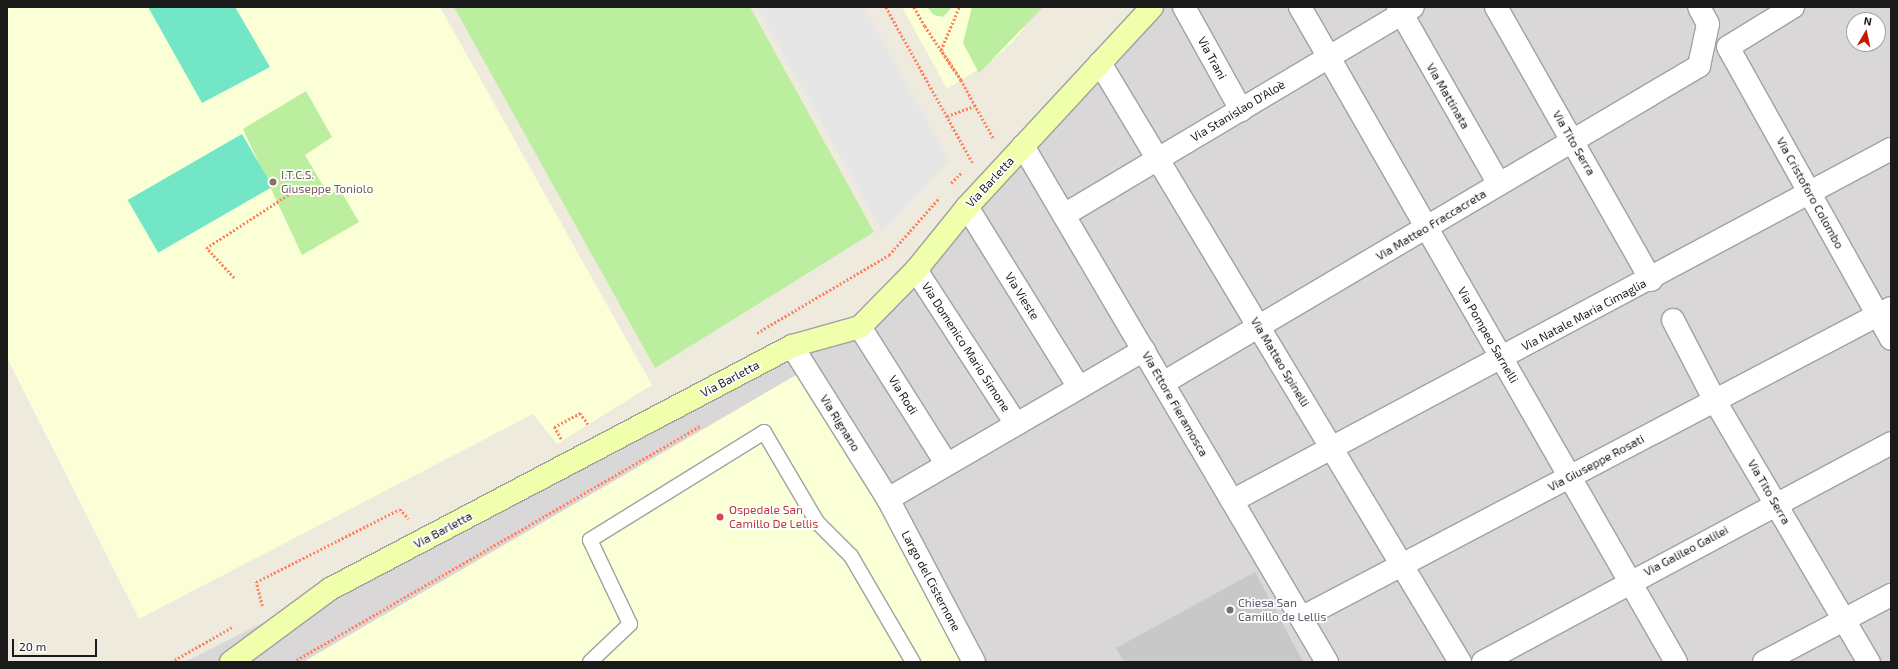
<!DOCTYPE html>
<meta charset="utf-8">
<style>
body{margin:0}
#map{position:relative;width:1898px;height:669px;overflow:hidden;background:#eeeade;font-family:"Exo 2",sans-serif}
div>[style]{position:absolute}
.residential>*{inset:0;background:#d9d7d7}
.education>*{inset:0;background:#faffd6}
.religious>*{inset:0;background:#c8c8c8}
.grass>*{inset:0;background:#bbee9e}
.pitch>*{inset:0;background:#73e6c8;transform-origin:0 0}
.parking>*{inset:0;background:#e6e6e6}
.path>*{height:2.5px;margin-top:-1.25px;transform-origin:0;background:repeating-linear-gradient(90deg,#ff835e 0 2px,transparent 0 4px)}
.roads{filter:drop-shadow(1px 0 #a1a1a1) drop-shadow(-1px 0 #a1a1a1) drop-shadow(0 1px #a1a1a1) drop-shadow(0 -1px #a1a1a1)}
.lane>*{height:14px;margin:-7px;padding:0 7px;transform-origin:7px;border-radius:7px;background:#fff}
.street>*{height:22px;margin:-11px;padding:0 11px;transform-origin:11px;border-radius:11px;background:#fff}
.secondary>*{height:22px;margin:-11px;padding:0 11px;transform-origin:11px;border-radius:11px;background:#f0ffab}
.dots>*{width:11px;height:11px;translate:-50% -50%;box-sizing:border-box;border:2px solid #fff;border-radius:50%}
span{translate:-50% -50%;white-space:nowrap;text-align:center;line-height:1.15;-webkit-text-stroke:3.5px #fff;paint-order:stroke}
.street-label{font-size:12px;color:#1a1a1a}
.education-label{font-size:12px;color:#785e54}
.left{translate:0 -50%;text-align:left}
.health-label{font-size:12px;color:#be3a42}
.worship-label{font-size:12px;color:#5b616d}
.frame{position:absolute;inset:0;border:8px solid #1a1a1a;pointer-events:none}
.north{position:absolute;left:1846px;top:12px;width:40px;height:40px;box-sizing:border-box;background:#fff;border:1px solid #a3a3a3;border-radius:50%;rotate:9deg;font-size:11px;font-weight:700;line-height:16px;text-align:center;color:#1a1a1a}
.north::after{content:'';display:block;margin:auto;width:14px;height:18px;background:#c51900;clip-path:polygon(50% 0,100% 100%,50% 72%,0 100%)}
.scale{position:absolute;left:12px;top:639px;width:85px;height:18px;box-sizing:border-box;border:2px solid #1a1a1a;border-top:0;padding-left:5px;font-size:12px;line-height:14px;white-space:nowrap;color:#1a1a1a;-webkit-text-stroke:3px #fff;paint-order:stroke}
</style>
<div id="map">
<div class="residential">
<i style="clip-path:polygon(evenodd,1144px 7px,1891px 7px,1891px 662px,185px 662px,857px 323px,1144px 7px,1854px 20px,1878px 20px,1878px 44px,1854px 44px,1854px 20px)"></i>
</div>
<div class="education">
<i style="clip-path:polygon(7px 7px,440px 7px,652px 385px,557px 444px,533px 414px,139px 619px,7px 358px)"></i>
<i style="clip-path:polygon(902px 7px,1040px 7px,1012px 43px,987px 64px,947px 89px)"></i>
<i style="clip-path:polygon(803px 371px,973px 662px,303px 662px)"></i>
</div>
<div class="religious">
<i style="clip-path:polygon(1255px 572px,1303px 662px,1124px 662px,1116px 648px)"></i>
</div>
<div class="grass">
<i style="clip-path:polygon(454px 7px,750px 7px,874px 232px,655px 368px)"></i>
<i style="clip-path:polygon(927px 7px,952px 7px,943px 17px,934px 15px)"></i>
<i style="clip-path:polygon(972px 7px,1043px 7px,979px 73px,963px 43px)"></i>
<i style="clip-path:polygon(306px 91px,332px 137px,305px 155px,329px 196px,339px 188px,359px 222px,302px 255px,243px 129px)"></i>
</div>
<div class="pitch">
<i style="clip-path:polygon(148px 7px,235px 7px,270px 67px,202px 103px)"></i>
<i style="left:242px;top:134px;width:61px;height:132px;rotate:60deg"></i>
</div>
<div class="parking">
<i style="clip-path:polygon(757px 7px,864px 7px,949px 161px,882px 231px)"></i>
</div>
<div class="path">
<i style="left:886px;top:7px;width:179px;rotate:60.9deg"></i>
<i style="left:914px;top:7px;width:22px;rotate:60deg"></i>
<i style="left:925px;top:26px;width:65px;rotate:56.3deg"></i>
<i style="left:961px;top:80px;width:36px;rotate:-124deg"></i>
<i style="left:941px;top:50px;width:47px;rotate:-67.3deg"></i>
<i style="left:961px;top:80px;width:68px;rotate:60.8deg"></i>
<i style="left:947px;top:116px;width:29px;rotate:-20deg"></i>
<i style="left:951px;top:183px;width:14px;rotate:-45deg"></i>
<i style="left:234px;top:278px;width:41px;rotate:-133deg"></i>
<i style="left:206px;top:248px;width:98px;rotate:-32.9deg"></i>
<i style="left:757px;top:333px;width:153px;rotate:-30.6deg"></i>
<i style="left:889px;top:255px;width:76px;rotate:-48.7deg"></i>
<i style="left:561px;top:439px;width:14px;rotate:-120deg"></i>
<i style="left:554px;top:427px;width:30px;rotate:-28deg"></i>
<i style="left:580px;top:413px;width:14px;rotate:54deg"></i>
<i style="left:262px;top:606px;width:25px;rotate:-104deg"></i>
<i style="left:256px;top:582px;width:161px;rotate:-26.9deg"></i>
<i style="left:400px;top:509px;width:13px;rotate:48deg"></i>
<i style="left:171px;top:662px;width:70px;rotate:-29.8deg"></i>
<i style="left:293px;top:662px;width:470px;rotate:-30.1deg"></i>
</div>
<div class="roads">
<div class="lane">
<i style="left:590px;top:662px;width:55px;rotate:-43.5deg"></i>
<i style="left:630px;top:624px;width:93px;rotate:-115.5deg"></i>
<i style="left:590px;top:540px;width:205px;rotate:-31.8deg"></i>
<i style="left:764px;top:432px;width:104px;rotate:59.5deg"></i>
<i style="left:817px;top:522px;width:48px;rotate:45deg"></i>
<i style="left:851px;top:556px;width:123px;rotate:59.7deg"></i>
</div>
<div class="street">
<i style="left:1184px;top:7px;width:118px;rotate:61deg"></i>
<i style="left:1300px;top:7px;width:755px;rotate:60.14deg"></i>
<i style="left:1398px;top:7px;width:204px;rotate:60.3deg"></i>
<i style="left:1496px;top:7px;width:314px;rotate:60.4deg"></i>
<i style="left:1793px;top:7px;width:76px;rotate:148.4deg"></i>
<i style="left:1728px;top:47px;width:334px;rotate:60.8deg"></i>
<i style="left:1100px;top:63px;width:699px;rotate:58.99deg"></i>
<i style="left:1023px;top:146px;width:599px;rotate:59.5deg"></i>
<i style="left:967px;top:207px;width:211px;rotate:58.2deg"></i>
<i style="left:1064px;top:215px;width:406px;rotate:-30.8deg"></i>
<i style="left:916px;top:270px;width:184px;rotate:57deg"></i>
<i style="left:1673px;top:320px;width:91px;rotate:62.6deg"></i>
<i style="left:1715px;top:401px;width:303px;rotate:59.5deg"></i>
<i style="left:860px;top:327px;width:161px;rotate:57.7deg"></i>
<i style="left:792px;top:346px;width:181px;rotate:57.9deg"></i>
<i style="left:888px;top:499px;width:184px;rotate:62.2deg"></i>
<i style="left:1163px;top:383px;width:623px;rotate:-30.6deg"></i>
<i style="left:1699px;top:66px;width:43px;rotate:-77.9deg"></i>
<i style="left:1708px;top:24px;width:19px;rotate:-118deg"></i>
<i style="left:888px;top:499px;width:296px;rotate:-30.2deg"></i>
<i style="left:1232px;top:501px;width:747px;rotate:-28.11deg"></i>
<i style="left:1301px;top:618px;width:666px;rotate:-27.72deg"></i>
<i style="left:1483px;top:662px;width:463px;rotate:-28.2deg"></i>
<i style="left:1764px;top:662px;width:144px;rotate:-27.8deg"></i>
</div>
<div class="secondary">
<i style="left:231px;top:662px;width:123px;rotate:-36.4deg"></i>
<i style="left:330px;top:589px;width:522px;rotate:-27.74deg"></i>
<i style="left:792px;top:346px;width:71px;rotate:-15.6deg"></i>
<i style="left:860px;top:327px;width:80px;rotate:-45.5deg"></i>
<i style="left:916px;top:270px;width:81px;rotate:-51deg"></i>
<i style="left:967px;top:207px;width:272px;rotate:-47.2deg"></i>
</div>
</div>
<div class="dots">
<i style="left:273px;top:182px;background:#8d6e63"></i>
<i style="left:720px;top:517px;background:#e0444e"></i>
<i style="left:1230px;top:610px;background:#6b7280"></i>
</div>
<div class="street-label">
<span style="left:1212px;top:58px;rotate:61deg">Via Trani</span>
<span style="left:1448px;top:96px;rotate:60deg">Via Mattinata</span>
<span style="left:1238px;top:111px;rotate:-31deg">Via Stanislao D'Aloè</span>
<span style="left:1574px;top:143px;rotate:60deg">Via Tito Serra</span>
<span style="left:990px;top:182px;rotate:-47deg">Via Barletta</span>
<span style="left:1810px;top:193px;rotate:61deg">Via Cristoforo Colombo</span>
<span style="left:1431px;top:225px;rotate:-31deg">Via Matteo Fraccacreta</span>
<span style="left:1022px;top:296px;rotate:58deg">Via Vieste</span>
<span style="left:1584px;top:315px;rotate:-28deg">Via Natale Maria Cimaglia</span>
<span style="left:1488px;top:335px;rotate:60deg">Via Pompeo Sarnelli</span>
<span style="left:966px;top:347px;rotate:57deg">Via Domenico Mario Simone</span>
<span style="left:1280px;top:362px;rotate:59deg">Via Matteo Spinelli</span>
<span style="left:730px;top:379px;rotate:-28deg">Via Barletta</span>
<span style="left:903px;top:395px;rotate:58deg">Via Rodi</span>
<span style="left:1175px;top:404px;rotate:60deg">Via Ettore Fieramosca</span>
<span style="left:840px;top:423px;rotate:58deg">Via Rignano</span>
<span style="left:1596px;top:463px;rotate:-28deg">Via Giuseppe Rosati</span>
<span style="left:1769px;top:492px;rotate:60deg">Via Tito Serra</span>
<span style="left:443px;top:530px;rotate:-28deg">Via Barletta</span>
<span style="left:1686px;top:551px;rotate:-28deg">Via Galileo Galilei</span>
<span style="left:931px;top:581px;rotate:62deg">Largo del Cisternone</span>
</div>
<div class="education-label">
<span class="left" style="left:281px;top:182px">I.T.C.S.<br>Giuseppe Toniolo</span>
</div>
<div class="health-label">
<span class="left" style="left:729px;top:517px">Ospedale San<br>Camillo De Lellis</span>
</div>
<div class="worship-label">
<span class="left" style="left:1238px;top:610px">Chiesa San<br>Camillo de Lellis</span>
</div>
<div class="frame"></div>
<div class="north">N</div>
<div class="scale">20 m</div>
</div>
